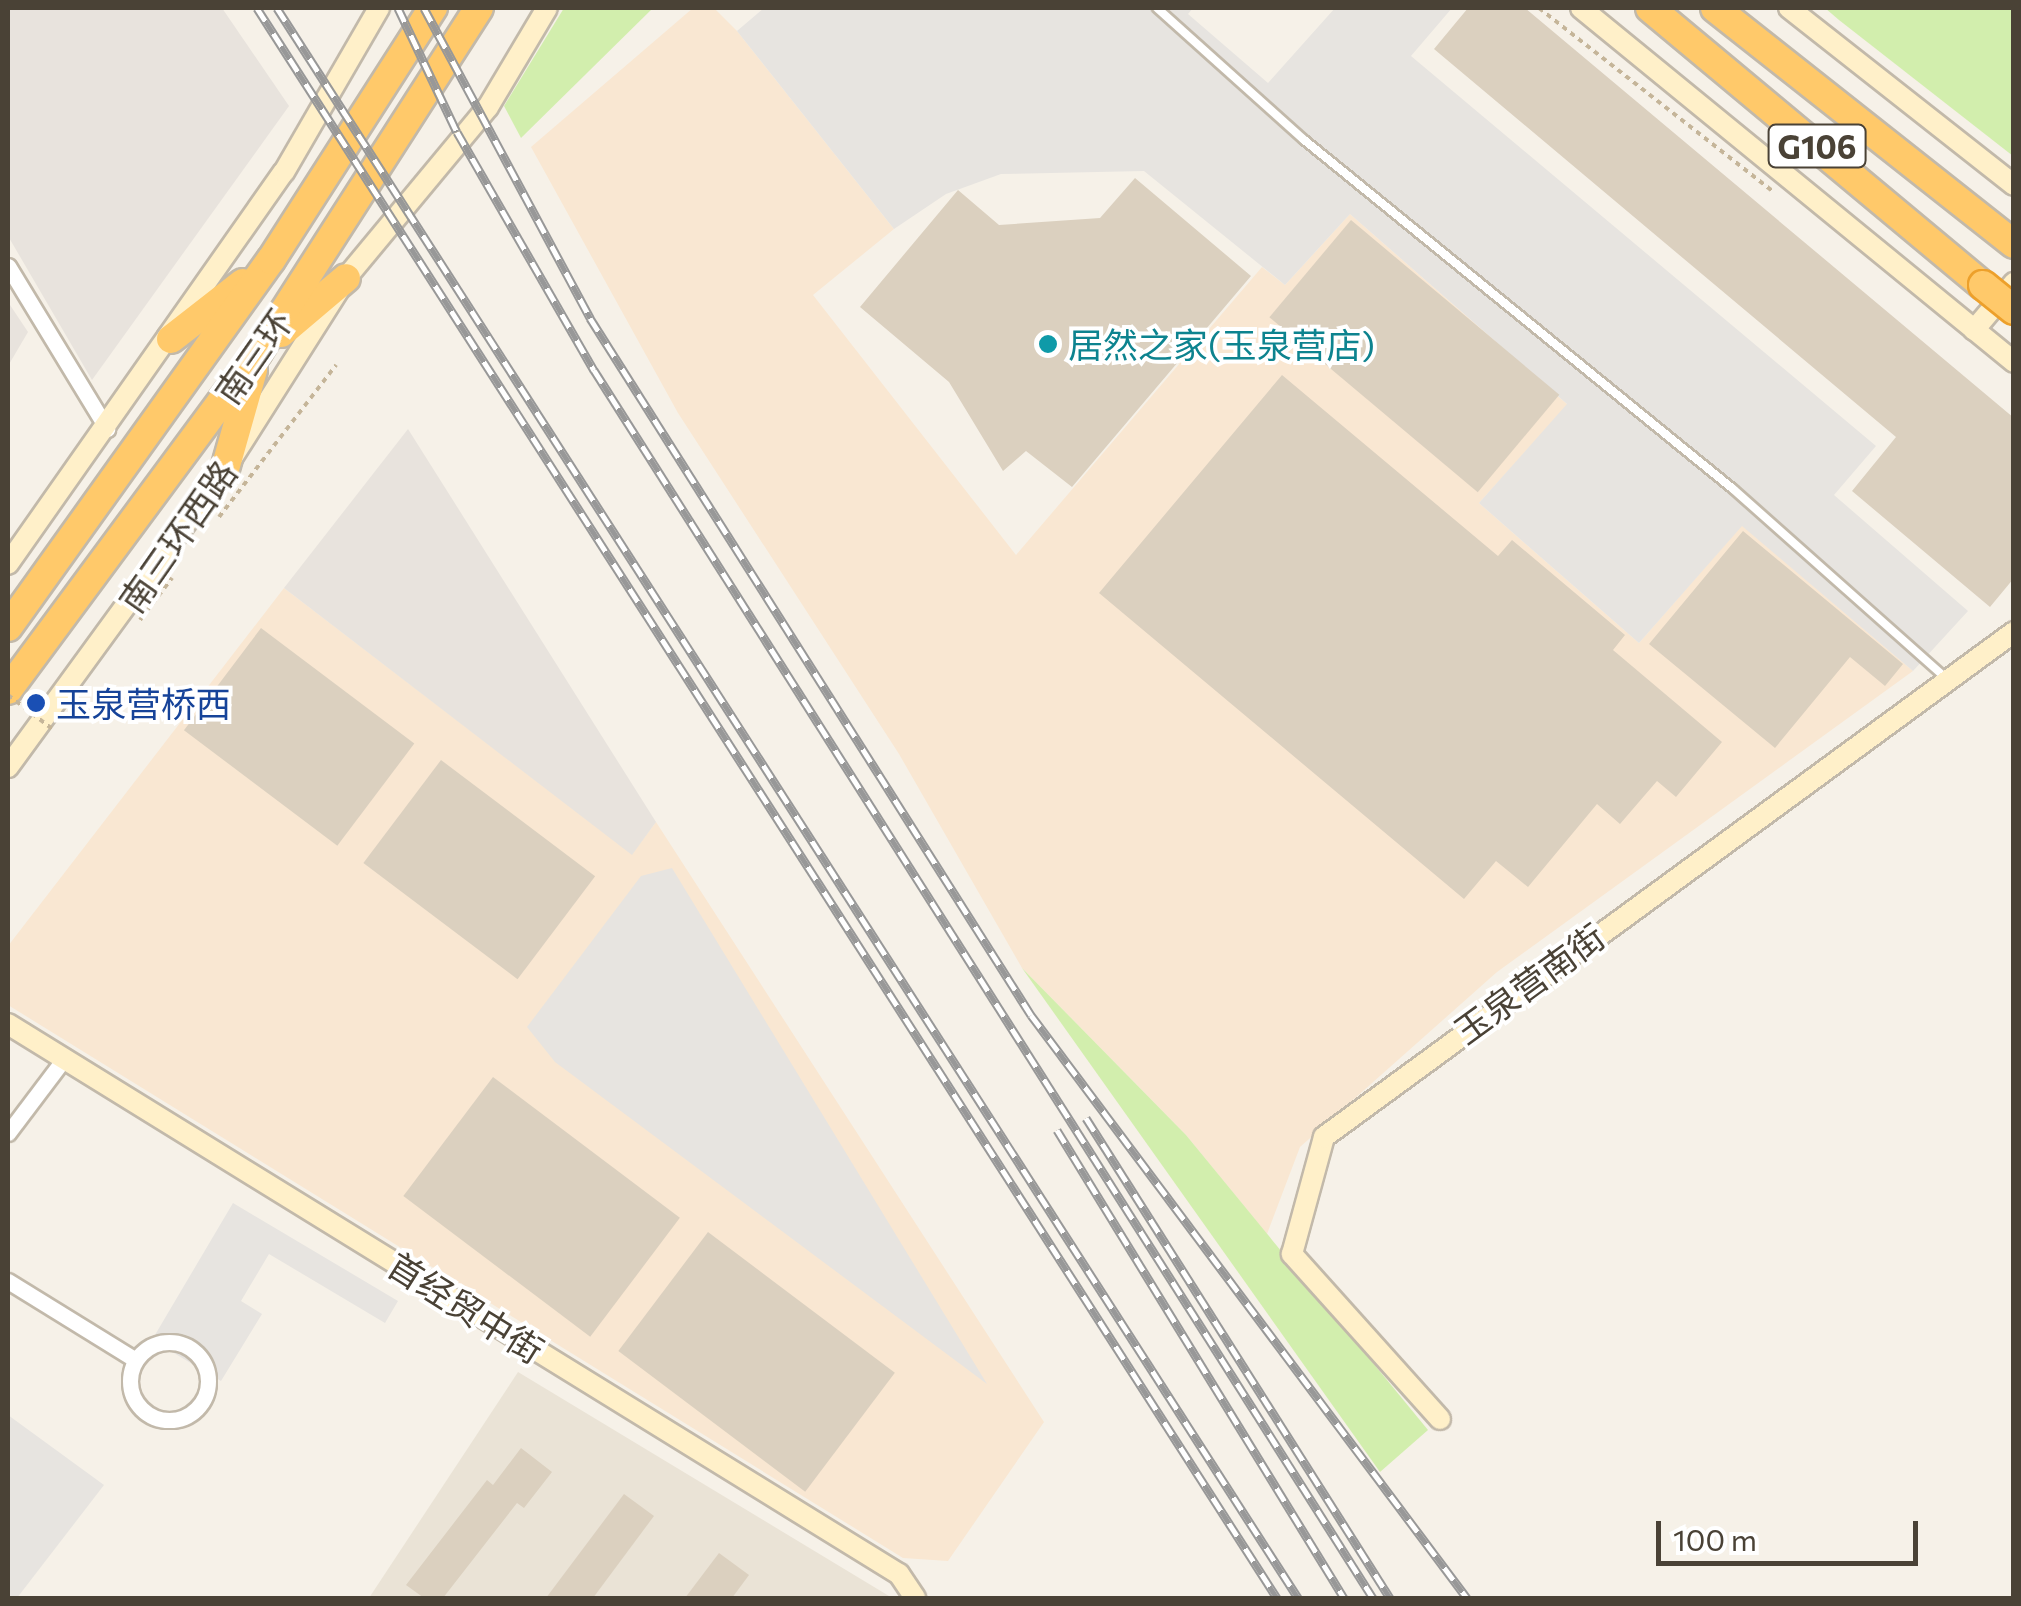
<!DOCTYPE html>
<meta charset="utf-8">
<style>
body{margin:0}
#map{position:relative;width:2021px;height:1606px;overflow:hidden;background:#f6f1e8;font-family:Commissioner,"Noto Sans SC",sans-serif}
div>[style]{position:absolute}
.residential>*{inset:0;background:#eae3d6}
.commercial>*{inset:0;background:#f9e7d2}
.industrial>*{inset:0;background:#e8e3dd}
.green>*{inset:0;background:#d2eead}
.parking>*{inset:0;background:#e7e4e0}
.building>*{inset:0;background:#dbd0bf;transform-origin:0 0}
.path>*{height:4px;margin-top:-2px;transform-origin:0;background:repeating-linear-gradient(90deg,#c5b599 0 5px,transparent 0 10px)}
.roads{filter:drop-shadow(2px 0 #c2b9aa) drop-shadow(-2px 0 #c2b9aa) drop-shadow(0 2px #c2b9aa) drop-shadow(0 -2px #c2b9aa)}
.lane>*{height:8px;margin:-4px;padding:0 4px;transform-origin:4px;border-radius:4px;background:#fff}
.street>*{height:15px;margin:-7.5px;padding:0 7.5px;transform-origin:7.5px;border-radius:7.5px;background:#fff}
.street>.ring{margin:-7.5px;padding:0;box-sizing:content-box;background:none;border:15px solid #fff;border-radius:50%}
.secondary>*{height:20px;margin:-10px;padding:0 10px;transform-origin:10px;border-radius:10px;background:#fff0c9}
.highway>*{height:28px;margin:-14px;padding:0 14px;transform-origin:14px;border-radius:14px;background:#ffc96a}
.rail>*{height:9px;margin-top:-4.5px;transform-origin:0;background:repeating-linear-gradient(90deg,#fff 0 15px,#989898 0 30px);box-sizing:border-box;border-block:2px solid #989898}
.path-bridge>*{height:4px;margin-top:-2px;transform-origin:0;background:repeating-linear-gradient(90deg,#c5b599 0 5px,transparent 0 10px)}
.bridges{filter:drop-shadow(2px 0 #eda02b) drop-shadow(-2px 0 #eda02b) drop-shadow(0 2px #eda02b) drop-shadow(0 -2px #eda02b)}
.highway-bridge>*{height:28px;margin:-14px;padding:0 14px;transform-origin:14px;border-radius:14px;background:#ffc96a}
.dots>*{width:28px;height:28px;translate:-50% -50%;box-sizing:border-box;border:5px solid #fff;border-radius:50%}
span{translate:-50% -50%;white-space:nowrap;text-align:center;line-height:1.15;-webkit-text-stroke:8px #fff;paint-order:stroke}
.shield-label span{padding:2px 8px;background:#fff;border:2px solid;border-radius:8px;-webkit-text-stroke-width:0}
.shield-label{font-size:32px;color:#4a4236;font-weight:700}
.culture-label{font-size:35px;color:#0d838f}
.left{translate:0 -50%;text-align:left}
.street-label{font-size:35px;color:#4a4236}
.transit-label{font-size:35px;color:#164399}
.frame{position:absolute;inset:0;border:10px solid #4a4236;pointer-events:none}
.scale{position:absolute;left:1656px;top:1521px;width:262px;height:45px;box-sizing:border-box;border:5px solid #4a4236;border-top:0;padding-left:12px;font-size:30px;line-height:35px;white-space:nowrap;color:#4a4236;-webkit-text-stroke:8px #fff;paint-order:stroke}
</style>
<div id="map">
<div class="residential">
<i style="clip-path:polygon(518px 1372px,889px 1596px,891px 1598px,369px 1598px)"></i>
</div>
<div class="commercial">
<i style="clip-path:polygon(693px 8px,714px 8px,737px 31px,894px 229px,813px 295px,1016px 555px,1262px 267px,1285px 285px,1350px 214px,1568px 405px,1479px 503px,1639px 643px,1742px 525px,1913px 671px,1497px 972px,1300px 1147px,1267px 1234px,1186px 1135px,1022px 968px,899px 754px,678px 413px,531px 147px)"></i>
<i style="clip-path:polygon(284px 588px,632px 854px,656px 822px,1044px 1422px,948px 1561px,903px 1558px,8px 1005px,8px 946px)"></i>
</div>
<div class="industrial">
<i style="clip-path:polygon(8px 8px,222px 8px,289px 106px,92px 380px,8px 236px)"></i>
<i style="clip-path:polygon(8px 302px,28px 332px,8px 366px)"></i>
<i style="clip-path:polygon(408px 429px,656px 822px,632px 855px,284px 588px)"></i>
</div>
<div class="green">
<i style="clip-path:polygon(564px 8px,653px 8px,521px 138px,504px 106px)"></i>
<i style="clip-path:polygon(1825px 8px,2012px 8px,2013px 156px,1839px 20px)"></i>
<i style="clip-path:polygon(1022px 968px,1186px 1135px,1428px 1430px,1380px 1472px)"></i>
</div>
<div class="parking">
<i style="clip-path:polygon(764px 8px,1193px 8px,1188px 14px,1268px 83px,1335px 8px,1452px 8px,1411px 56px,1876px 446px,1834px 495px,1968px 611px,1913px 671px,1742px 526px,1639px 643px,1479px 503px,1567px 404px,1350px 214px,1285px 285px,1144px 171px,1001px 174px,946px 194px,894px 229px,737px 31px)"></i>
<i style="clip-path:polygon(672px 868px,987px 1384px,555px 1062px,527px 1027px,641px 876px)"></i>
<i style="clip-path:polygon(233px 1203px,398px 1301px,385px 1323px,269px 1254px,241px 1301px,262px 1314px,221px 1381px,152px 1340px)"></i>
<i style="clip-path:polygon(8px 1415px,104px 1485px,17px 1598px,8px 1598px)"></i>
</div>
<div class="building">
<i style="clip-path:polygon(1468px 8px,1525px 8px,2014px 418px,2014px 578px,1990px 607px,1852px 491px,1896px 437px,1434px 49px)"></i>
<i style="clip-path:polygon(1135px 178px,1251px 276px,1072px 487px,1026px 451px,1003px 471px,949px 382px,860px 307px,958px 190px,999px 225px,1100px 218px)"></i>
<i style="left:1351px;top:220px;width:272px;height:127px;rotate:40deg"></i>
<i style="clip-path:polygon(1282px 375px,1498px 556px,1512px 540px,1625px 635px,1613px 650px,1722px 742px,1676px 797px,1657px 781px,1620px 824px,1597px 804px,1528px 887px,1496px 861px,1464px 899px,1099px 593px)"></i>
<i style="clip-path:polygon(1743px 531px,1903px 664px,1885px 686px,1850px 657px,1775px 748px,1649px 644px)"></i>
<i style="left:261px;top:628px;width:192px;height:128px;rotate:37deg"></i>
<i style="left:441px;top:760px;width:193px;height:129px;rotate:37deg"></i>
<i style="left:493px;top:1077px;width:234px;height:149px;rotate:37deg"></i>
<i style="left:708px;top:1232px;width:234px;height:149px;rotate:37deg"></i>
<i style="clip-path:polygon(521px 1448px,552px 1472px,524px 1508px,517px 1503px,443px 1598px,424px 1598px,406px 1585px,487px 1480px,493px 1485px)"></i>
<i style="clip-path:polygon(624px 1494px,654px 1516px,593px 1598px,546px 1598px)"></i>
<i style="clip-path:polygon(719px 1553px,749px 1575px,732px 1598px,685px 1598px)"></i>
</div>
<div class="path">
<i style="left:1539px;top:8px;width:298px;rotate:38.1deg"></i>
<i style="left:219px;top:517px;width:192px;rotate:-52.4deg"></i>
<i style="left:140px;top:620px;width:53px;rotate:-52.7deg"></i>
</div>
<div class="roads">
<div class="lane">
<i style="left:1157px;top:8px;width:196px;rotate:41.9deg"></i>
<i style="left:1303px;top:139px;width:554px;rotate:39.14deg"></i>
<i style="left:1733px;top:489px;width:285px;rotate:41.6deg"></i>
</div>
<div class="street">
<i style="left:8px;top:266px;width:191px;rotate:58.7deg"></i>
<i style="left:8px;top:1133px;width:93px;rotate:-52.9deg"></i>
<i style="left:8px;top:1281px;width:150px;rotate:31.7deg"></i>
<i class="ring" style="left:130px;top:1342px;width:63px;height:63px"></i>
</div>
<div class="secondary">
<i style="left:1581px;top:8px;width:559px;rotate:39.27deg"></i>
<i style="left:1789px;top:8px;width:286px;rotate:38.2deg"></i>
<i style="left:1974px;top:330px;width:62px;rotate:-49.6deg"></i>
<i style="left:8px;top:564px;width:479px;rotate:-54.9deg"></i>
<i style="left:284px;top:172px;width:190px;rotate:-59.9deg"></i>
<i style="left:8px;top:767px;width:369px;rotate:-53.9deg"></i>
<i style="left:225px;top:469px;width:226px;rotate:-57.6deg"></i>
<i style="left:346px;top:278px;width:222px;rotate:-50.3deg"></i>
<i style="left:488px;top:107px;width:115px;rotate:-59.2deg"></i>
<i style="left:8px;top:1024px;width:1047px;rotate:31.69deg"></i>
<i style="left:899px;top:1574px;width:29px;rotate:56deg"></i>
<i style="left:1440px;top:1419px;width:222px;rotate:-131.9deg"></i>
<i style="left:1292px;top:1254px;width:121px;rotate:-74.7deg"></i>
<i style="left:1324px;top:1137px;width:855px;rotate:-36.2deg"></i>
</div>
<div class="highway">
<i style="left:1650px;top:8px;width:433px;rotate:39.8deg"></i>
<i style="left:1715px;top:8px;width:381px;rotate:38.3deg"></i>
<i style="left:281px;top:333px;width:85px;rotate:-40.2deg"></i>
<i style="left:171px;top:339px;width:91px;rotate:-37.9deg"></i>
<i style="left:225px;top:469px;width:103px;rotate:-74.2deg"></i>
<i style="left:8px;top:627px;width:452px;rotate:-54.4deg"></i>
<i style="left:271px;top:260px;width:300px;rotate:-57.3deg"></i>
<i style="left:8px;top:690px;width:420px;rotate:-53.5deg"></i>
<i style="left:258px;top:352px;width:409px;rotate:-57.3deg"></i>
</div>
</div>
<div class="rail">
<i style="left:257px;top:8px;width:1889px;rotate:57.32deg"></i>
<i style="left:277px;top:8px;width:1890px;rotate:57.29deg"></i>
<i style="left:398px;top:8px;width:137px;rotate:64.6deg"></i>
<i style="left:457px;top:132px;width:275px;rotate:60.1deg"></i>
<i style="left:594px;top:370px;width:1454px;rotate:57.61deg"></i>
<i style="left:424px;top:8px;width:352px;rotate:61.8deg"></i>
<i style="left:590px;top:318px;width:825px;rotate:57.68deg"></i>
<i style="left:1031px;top:1015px;width:728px;rotate:53.21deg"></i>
<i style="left:1086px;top:1118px;width:568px;rotate:57.65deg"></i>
<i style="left:1057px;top:1130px;width:549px;rotate:58.48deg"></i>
</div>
<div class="path-bridge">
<i style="left:8px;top:695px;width:59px;rotate:37.5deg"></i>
</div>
<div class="bridges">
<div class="highway-bridge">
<i style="left:1983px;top:285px;width:40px;rotate:39deg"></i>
</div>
</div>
<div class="dots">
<i style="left:1048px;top:344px;background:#0f9aa8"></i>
<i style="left:36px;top:703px;background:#1a4fb4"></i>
</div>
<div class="shield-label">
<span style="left:1817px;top:146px">G106</span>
</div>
<div class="culture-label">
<span class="left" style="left:1068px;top:344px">居然之家(玉泉营店)</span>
</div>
<div class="street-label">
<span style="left:253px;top:356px;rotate:-55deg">南三环</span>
<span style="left:177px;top:536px;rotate:-55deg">南三环西路</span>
<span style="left:1529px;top:983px;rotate:-36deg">玉泉营南街</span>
<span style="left:466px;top:1307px;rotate:32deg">首经贸中街</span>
</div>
<div class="transit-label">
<span class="left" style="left:56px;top:703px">玉泉营桥西</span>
</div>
<div class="frame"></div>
<div class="scale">100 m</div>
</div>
